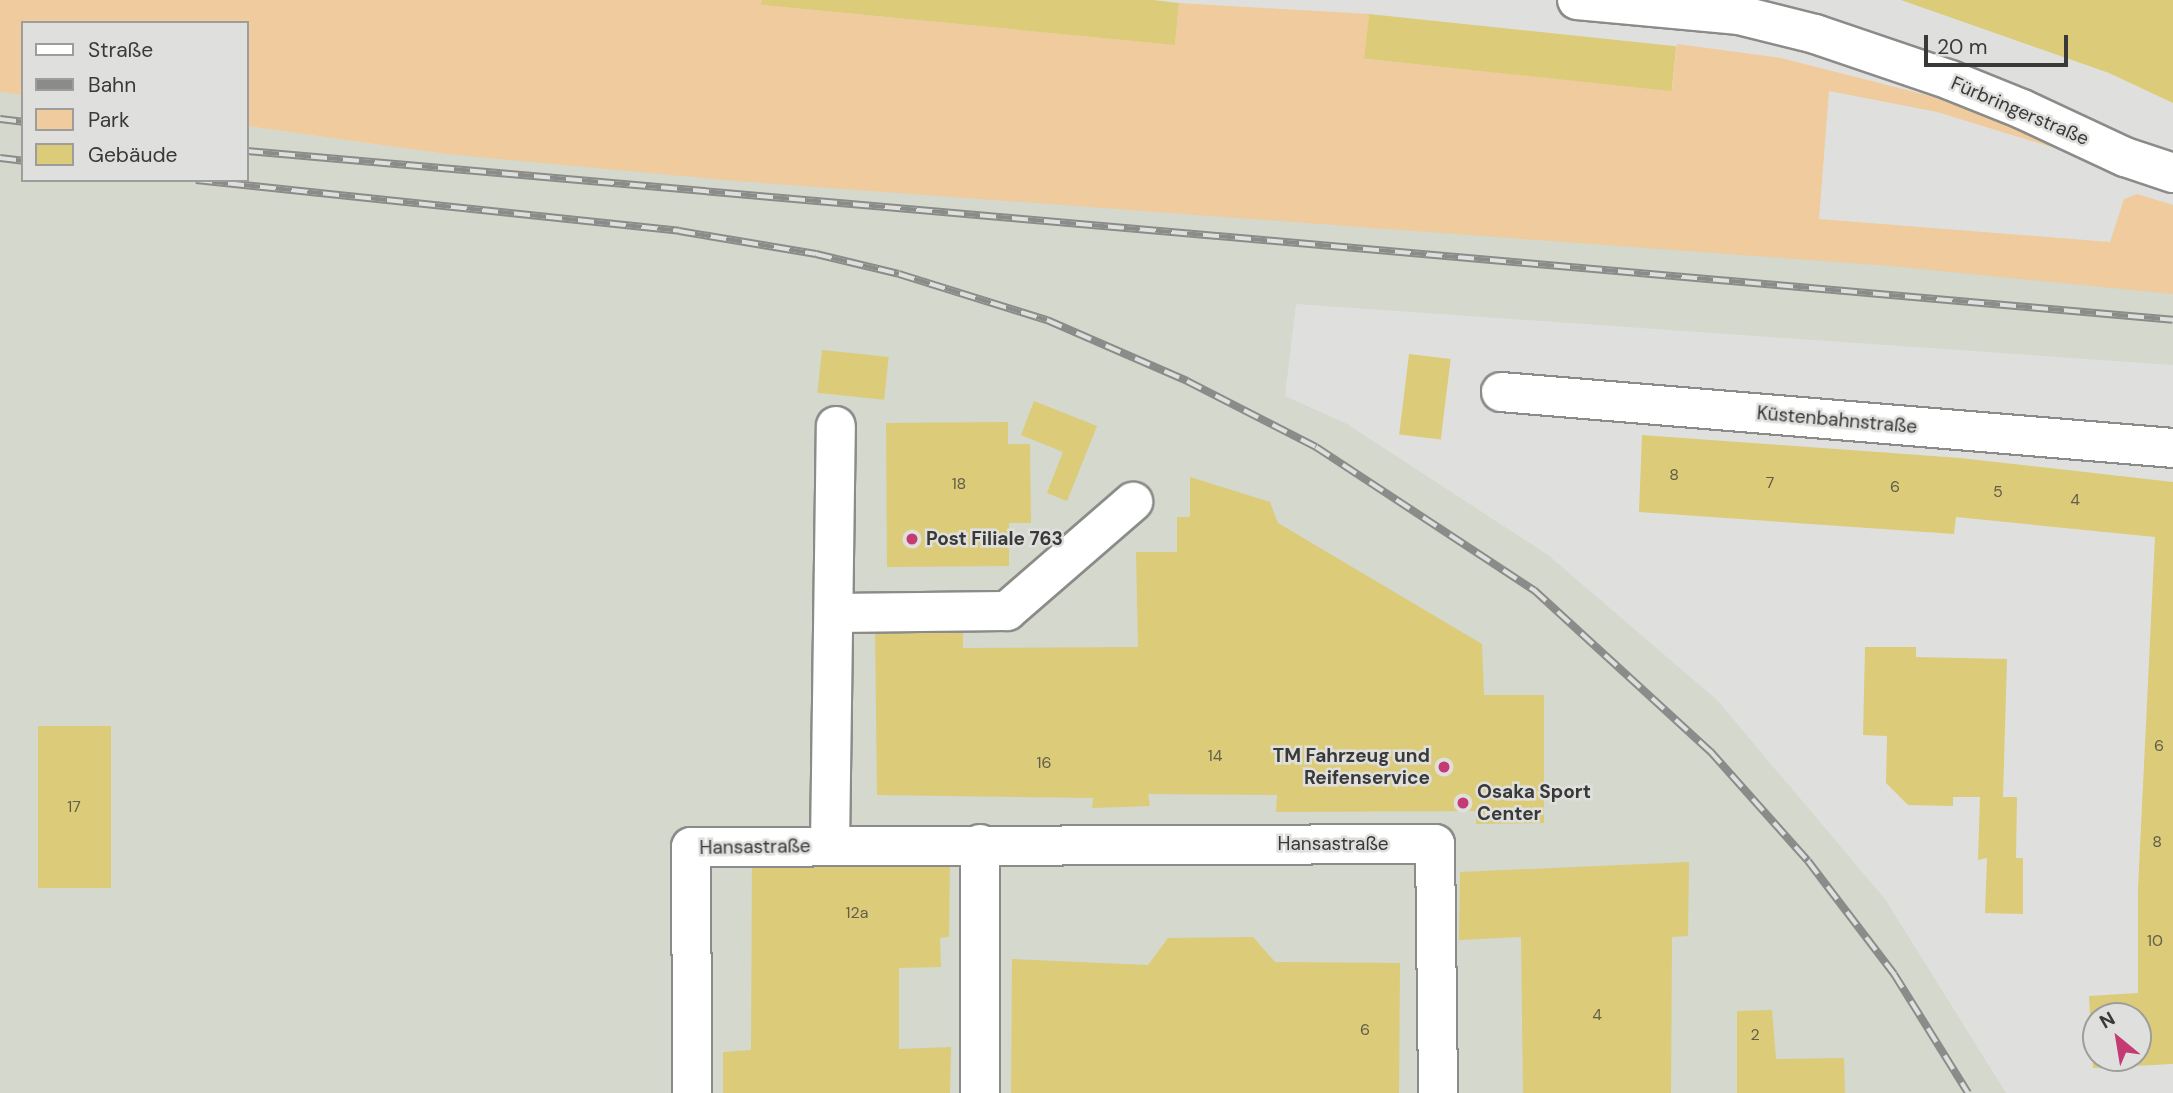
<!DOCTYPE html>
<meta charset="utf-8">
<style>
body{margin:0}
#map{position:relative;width:2173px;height:1093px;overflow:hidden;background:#dfe0dd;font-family:"DM Sans",sans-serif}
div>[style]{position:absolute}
.built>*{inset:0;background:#d4d8cd}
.green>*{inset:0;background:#efcb9d}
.building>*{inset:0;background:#dccb79;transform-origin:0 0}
.roads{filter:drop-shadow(2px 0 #8b8c89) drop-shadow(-2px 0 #8b8c89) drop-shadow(0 2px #8b8c89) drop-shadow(0 -2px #8b8c89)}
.minor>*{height:38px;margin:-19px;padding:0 19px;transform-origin:19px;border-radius:19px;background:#fff}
.rail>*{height:8px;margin-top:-4px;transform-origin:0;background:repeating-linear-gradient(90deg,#dfe0dd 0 16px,#8b8c89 0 32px);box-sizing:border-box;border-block:2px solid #8b8c89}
.dots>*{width:19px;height:19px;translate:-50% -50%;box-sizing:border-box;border:4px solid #dfe0dd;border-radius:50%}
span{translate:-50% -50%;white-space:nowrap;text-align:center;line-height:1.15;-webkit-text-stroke:5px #dfe0dd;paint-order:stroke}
.number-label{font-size:16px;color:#625e48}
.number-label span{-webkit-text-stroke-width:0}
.street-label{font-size:19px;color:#393a38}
.poi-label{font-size:19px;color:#393a38;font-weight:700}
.left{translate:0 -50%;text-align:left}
.right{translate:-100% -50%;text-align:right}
.legend{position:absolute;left:21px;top:21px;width:228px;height:161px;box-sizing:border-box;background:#dfe0dd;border:2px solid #9d9e9b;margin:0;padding:9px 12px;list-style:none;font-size:21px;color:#393a38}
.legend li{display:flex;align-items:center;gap:14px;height:35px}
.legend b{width:35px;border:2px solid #9d9e9b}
.north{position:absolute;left:2082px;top:1002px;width:70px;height:70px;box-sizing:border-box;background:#dfe0dd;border:2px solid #9d9e9b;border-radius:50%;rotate:330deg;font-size:19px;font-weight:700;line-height:28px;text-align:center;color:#393a38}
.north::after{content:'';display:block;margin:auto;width:24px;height:32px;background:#c43a73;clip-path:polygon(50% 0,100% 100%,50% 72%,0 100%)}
.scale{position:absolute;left:1924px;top:35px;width:144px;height:32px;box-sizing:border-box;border:4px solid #393a38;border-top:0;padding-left:9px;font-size:21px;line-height:24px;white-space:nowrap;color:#393a38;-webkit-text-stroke:5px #dfe0dd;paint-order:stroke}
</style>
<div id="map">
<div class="built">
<i style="clip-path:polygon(0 92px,23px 95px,23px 180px,247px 180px,247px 126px,446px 154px,2173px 269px,2173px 365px,1296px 304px,1285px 396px,1347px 424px,1548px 555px,1717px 700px,1885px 899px,2006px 1093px,0 1093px)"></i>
</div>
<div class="green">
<i style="clip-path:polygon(0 0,762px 0,762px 5px,1175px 45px,1179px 3px,1369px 14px,1365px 59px,1672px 90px,1677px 44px,1781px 58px,1938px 98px,2025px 126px,2084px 157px,1937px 112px,1829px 91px,1819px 219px,2110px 242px,2124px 199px,2137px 194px,2173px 205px,2173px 294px,1891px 266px,736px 181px,446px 154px,247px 126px,247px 23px,23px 23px,23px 95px,0 92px)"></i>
</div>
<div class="building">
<i style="clip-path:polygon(762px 0,1153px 0,1179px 3px,1175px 45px,761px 5px)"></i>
<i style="clip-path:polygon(1901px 0,2173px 0,2173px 103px,2109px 73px)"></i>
<i style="left:1369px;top:14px;width:309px;height:45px;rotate:6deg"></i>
<i style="left:822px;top:350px;width:67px;height:43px;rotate:6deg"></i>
<i style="left:1409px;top:354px;width:42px;height:81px;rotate:7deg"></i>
<i style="clip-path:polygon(1034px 401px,1097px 426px,1067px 501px,1047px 493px,1063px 452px,1021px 435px)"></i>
<i style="clip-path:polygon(1008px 422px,1008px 444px,1030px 444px,1031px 523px,1009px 523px,1009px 566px,887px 567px,886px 423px)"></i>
<i style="clip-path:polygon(evenodd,1642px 435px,1960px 458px,2173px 482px,2173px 1064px,2093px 1068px,2089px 996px,2138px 993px,2138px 889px,2155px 537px,1956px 517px,1954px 534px,1639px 512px,1642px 435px,2096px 1016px,2138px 1016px,2138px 1058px,2096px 1058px,2096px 1016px)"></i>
<i style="clip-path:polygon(1190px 477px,1270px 502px,1278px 523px,1482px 644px,1484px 695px,1544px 695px,1544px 823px,1476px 824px,1476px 811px,1276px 812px,1277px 795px,1148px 794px,1150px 806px,1092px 808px,1093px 798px,877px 795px,875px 629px,963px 631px,963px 648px,1138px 647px,1136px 552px,1177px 552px,1177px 517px,1190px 517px)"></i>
<i style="clip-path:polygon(1865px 647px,1916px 647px,1916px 657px,2007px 659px,2003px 797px,2017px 797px,2016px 858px,2023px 858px,2023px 914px,1985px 913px,1987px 858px,1978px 860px,1980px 797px,1953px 797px,1953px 806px,1908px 805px,1886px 783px,1887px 736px,1863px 735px)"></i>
<i style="left:38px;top:726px;width:73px;height:162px"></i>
<i style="clip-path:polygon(950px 855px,949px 937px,940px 938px,941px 967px,899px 968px,899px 1049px,951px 1047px,950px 1093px,723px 1093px,723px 1052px,751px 1050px,752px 863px)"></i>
<i style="clip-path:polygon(1689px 862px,1688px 936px,1672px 937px,1671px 1093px,1523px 1093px,1521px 937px,1459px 940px,1460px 872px)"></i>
<i style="clip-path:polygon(1253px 937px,1275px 962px,1400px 963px,1399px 1093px,1011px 1093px,1012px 959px,1148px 965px,1168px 938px)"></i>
<i style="clip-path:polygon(1772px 1010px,1776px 1059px,1844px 1058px,1845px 1093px,1737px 1093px,1737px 1011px)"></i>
</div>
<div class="roads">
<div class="minor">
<i style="left:1577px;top:0;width:163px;rotate:5.3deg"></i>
<i style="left:1739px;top:15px;width:78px;rotate:14deg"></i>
<i style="left:1815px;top:34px;width:143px;rotate:18.8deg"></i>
<i style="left:1950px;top:80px;width:78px;rotate:21.9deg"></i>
<i style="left:2022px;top:109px;width:114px;rotate:25deg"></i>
<i style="left:2125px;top:157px;width:51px;rotate:18.4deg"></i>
<i style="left:1501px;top:392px;width:674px;rotate:4.76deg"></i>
<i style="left:834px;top:613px;width:173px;rotate:-0.7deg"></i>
<i style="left:1007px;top:611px;width:167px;rotate:-40.9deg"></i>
<i style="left:830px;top:845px;width:419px;rotate:-89.2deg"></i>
<i style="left:692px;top:1093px;width:246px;rotate:-90.2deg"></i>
<i style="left:691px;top:847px;width:744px;rotate:-0.23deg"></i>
<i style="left:1435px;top:844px;width:249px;rotate:89.3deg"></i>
<i style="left:980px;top:1093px;width:249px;rotate:-90deg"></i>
</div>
</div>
<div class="rail">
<i style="left:0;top:119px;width:23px;rotate:7deg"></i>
<i style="left:247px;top:151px;width:1933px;rotate:5.01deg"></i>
<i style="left:0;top:158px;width:23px;rotate:7deg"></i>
<i style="left:196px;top:180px;width:486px;rotate:6deg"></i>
<i style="left:679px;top:231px;width:139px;rotate:9.5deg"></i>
<i style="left:816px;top:254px;width:85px;rotate:13.5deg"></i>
<i style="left:899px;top:274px;width:155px;rotate:17.3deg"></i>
<i style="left:1047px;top:320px;width:153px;rotate:23.5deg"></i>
<i style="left:1187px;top:381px;width:145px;rotate:27.1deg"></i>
<i style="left:1316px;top:447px;width:261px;rotate:33.3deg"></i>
<i style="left:1534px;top:590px;width:239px;rotate:42.5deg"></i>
<i style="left:1710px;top:751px;width:147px;rotate:48.3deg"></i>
<i style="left:1808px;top:861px;width:142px;rotate:52.7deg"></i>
<i style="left:1894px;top:974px;width:140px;rotate:58.1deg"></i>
</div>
<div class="dots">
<i style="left:912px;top:539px;background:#c43a73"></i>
<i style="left:1444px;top:767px;background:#c43a73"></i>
<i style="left:1463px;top:803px;background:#c43a73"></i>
</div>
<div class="number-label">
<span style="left:1674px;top:475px">8</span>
<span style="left:1770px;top:483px">7</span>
<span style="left:959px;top:484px">18</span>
<span style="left:1895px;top:487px">6</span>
<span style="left:1998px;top:492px">5</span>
<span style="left:2075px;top:500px">4</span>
<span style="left:2159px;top:746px">6</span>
<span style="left:1215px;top:756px">14</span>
<span style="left:1044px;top:763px">16</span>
<span style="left:74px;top:807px">17</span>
<span style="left:2157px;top:842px">8</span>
<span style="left:857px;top:913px">12a</span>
<span style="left:2155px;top:941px">10</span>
<span style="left:1597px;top:1015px">4</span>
<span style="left:1365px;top:1030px">6</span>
<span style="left:1755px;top:1035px">2</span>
</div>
<div class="street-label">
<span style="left:2020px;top:111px;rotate:23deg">Fürbringerstraße</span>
<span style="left:1837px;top:420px;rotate:5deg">Küstenbahnstraße</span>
<span style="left:1333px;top:844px">Hansastraße</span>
<span style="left:755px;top:847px;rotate:-1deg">Hansastraße</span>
</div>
<div class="poi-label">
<span class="left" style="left:926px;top:539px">Post Filiale 763</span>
<span class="right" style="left:1430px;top:767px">TM Fahrzeug und<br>Reifenservice</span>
<span class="left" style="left:1477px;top:803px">Osaka Sport<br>Center</span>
</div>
<ul class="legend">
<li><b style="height:9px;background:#fff"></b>Straße</li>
<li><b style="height:9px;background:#8b8c89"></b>Bahn</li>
<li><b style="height:19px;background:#efcb9d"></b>Park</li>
<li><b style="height:19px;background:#dccb79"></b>Gebäude</li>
</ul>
<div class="north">N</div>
<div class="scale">20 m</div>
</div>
